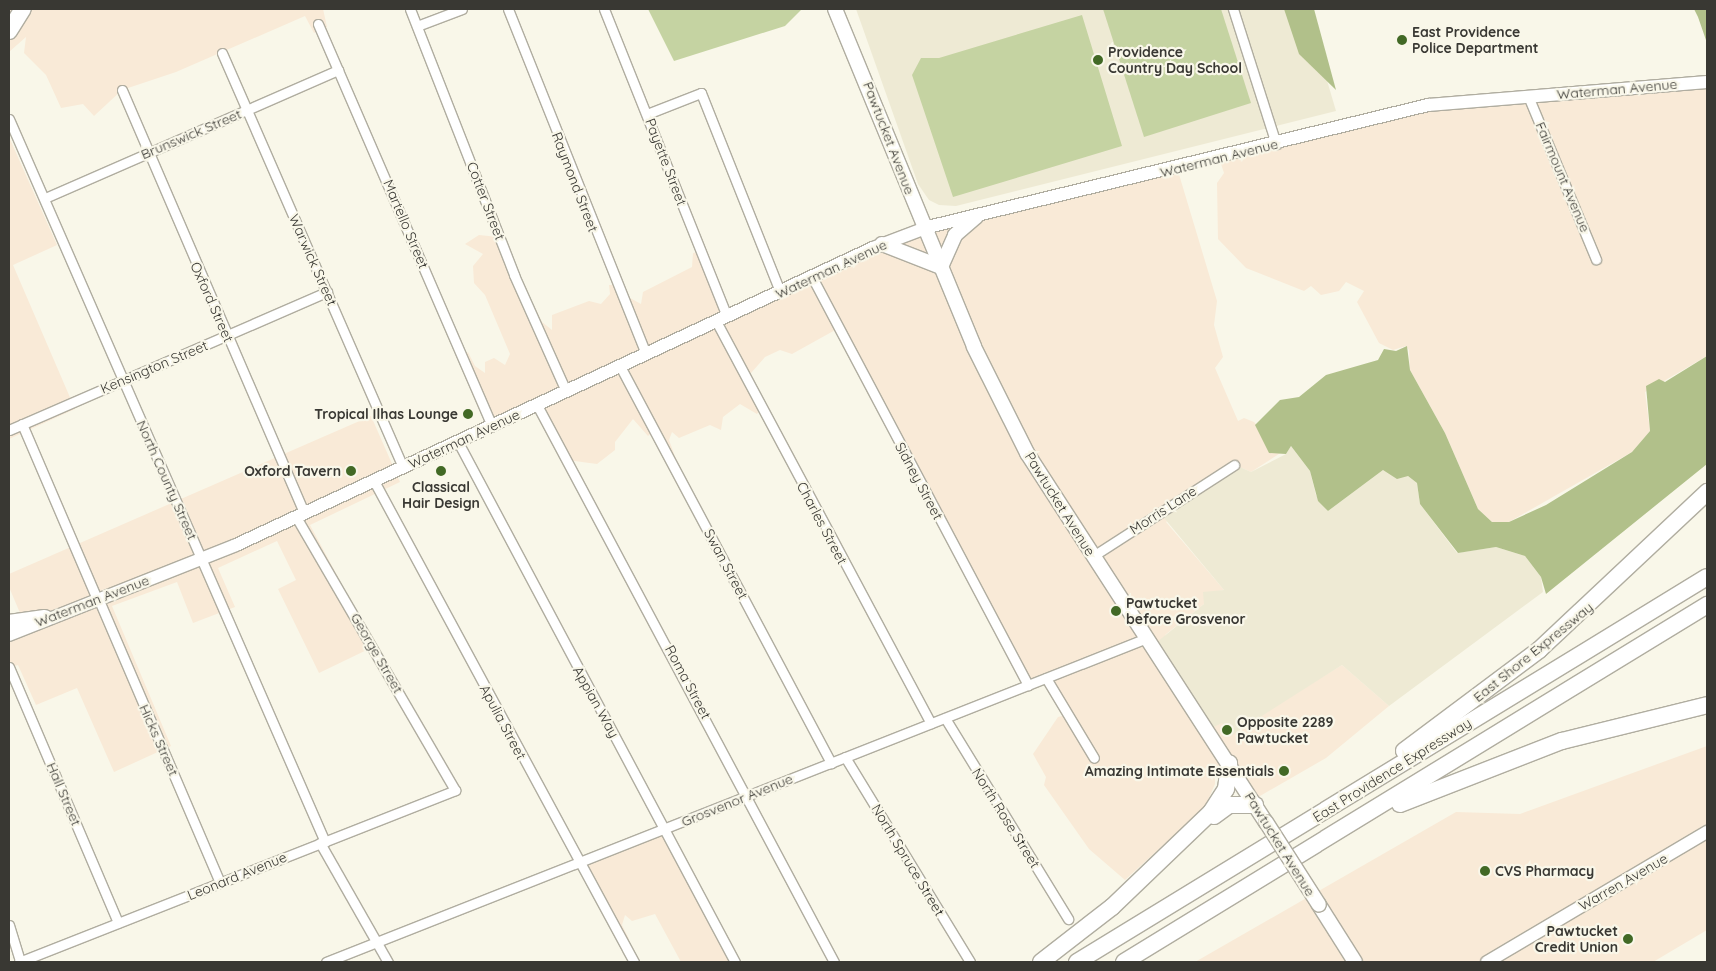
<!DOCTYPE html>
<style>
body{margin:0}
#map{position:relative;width:1716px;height:971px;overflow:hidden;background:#f9f7e9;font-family:Quicksand,sans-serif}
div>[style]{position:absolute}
.commercial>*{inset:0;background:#f9ead7}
.built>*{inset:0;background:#eeead4}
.green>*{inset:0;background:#c5d3a2}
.forest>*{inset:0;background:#b1c08a}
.roads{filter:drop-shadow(1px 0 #b0ada0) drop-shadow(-1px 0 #b0ada0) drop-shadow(0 1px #b0ada0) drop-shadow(0 -1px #b0ada0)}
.street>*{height:9px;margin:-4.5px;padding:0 4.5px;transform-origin:4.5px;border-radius:4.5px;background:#fff}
.secondary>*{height:12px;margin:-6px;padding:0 6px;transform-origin:6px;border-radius:6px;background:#fff}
.primary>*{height:14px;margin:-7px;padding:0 7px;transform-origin:7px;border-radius:7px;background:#fff}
.highway>*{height:16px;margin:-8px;padding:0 8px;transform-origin:8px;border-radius:8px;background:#fff}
.bridges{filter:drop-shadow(1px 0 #b0ada0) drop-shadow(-1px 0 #b0ada0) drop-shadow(0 1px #b0ada0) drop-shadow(0 -1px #b0ada0)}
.primary-bridge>*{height:14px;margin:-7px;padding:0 7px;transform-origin:7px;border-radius:7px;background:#fff}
.dots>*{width:14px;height:14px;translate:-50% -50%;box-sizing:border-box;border:2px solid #f9f7e9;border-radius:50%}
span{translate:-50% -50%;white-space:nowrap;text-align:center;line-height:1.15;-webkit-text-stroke:4.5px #f9f7e9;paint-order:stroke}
.poi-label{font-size:14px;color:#393833;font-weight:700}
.left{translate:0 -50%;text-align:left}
.right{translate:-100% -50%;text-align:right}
.street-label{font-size:14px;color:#393833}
.frame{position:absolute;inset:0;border:10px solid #393833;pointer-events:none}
</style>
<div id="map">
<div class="commercial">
<i style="clip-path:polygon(9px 9px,323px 9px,327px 27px,314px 33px,305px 16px,176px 72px,122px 90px,94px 116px,83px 104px,61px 108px,46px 75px,24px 53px,26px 37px,9px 52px)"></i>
<i style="clip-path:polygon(1707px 83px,1707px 356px,1645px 392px,1650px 431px,1632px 452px,1509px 522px,1492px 522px,1478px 509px,1445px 433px,1410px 370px,1409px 350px,1406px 346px,1393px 350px,1379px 343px,1357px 302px,1364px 291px,1346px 282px,1339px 291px,1321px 295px,1311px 286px,1304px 291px,1246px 268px,1218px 239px,1217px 183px,1224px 173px,1219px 158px,1472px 100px)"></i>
<i style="clip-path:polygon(9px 137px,57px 245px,13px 265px,75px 409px,9px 439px)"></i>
<i style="clip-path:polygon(1178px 171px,1217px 301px,1214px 325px,1223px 357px,1215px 368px,1238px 421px,1244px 418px,1254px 422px,1282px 452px,1251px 472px,1242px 468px,1166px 522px,1224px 590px,1207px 593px,1204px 604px,1165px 635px,1230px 733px,1342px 665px,1389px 706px,1326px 758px,1253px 800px,1226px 759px,1215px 769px,1215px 784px,1205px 807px,1125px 880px,1089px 849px,1044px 785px,1046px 777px,1033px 754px,1058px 717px,1066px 715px,1046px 681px,1032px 686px,837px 329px,792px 354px,780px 350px,765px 357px,751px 373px,744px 371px,761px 408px,757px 414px,740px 404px,723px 417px,721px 430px,710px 425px,679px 438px,672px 432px,669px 440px,676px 459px,668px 458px,654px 431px,648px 436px,633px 419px,615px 442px,615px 450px,597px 464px,567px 460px,537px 407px,493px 428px,463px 359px,468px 352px,475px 366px,485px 373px,485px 362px,494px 358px,505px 365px,510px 354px,485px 295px,474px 283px,473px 266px,483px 254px,465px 244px,479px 235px,498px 237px,529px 312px,534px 305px,542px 322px,552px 330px,552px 315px,589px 301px,601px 304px,610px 294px,609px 285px,623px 285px,630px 298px,641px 304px,643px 292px,692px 267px,693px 253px,700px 252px,725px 313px,914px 227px)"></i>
<i style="clip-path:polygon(371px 416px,400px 482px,310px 525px,375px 646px,319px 673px,278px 589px,296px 580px,277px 541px,218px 568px,235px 607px,193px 623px,177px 582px,112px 606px,171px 746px,114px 772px,77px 688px,36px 705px,18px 665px,9px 668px,9px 613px,20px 613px,9px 587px,9px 574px)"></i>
<i style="clip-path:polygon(1707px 746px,1707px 930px,1653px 962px,1195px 962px,1456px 812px,1520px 814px)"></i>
<i style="clip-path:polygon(664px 833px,732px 959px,727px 962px,681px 962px,655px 914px,632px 921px,625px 915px,622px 925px,629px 939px,621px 941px,580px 866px)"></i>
</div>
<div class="built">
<i style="clip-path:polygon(856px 9px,1306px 9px,1336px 111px,956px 206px,939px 205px,929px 200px,918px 184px)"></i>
<i style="clip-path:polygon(1291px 446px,1310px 471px,1316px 495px,1328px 511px,1383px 470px,1408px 476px,1417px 483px,1420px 504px,1457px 553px,1496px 547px,1525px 556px,1541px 577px,1543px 592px,1389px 706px,1342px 665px,1232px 735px,1222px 723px,1207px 730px,1152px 646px,1204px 604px,1203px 592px,1224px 590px,1160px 513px,1233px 464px,1251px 472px,1286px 454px)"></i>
</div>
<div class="green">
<i style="clip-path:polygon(648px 9px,802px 9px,785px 26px,674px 61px)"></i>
<i style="clip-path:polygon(1103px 9px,1221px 9px,1251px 103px,1144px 137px)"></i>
<i style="clip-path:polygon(1082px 15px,1122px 146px,953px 197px,912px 75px,921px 58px,939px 58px)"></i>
</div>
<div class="forest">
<i style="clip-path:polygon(1284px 9px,1314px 9px,1336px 90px,1299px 54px)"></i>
<i style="clip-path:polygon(1694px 9px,1707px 9px,1707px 43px,1698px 17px)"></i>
<i style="clip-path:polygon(1407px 346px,1410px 370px,1445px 433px,1478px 509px,1492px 522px,1509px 522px,1546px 505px,1632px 452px,1650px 431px,1646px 386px,1659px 379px,1665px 382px,1707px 356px,1707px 464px,1546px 594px,1541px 577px,1525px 556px,1496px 547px,1458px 553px,1420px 504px,1417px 483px,1408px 476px,1397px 479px,1383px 470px,1328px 511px,1318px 501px,1310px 471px,1291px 446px,1286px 454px,1269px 453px,1255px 425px,1280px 400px,1299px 397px,1326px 375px,1378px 360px,1384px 349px,1396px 351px)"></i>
</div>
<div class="roads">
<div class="street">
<i style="left:410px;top:9px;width:286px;rotate:68.6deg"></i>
<i style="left:514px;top:275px;width:127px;rotate:65.9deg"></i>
<i style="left:508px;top:9px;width:372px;rotate:68.2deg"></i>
<i style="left:604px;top:9px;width:331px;rotate:68.2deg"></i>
<i style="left:1233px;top:9px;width:142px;rotate:72.3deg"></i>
<i style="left:318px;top:24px;width:438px;rotate:66.6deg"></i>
<i style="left:417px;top:26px;width:48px;rotate:-20.7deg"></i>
<i style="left:222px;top:53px;width:452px;rotate:66.4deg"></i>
<i style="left:122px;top:90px;width:460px;rotate:66.7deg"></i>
<i style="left:1528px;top:96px;width:177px;rotate:67.4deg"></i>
<i style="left:647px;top:114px;width:58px;rotate:-21.3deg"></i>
<i style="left:701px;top:93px;width:214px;rotate:68.3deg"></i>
<i style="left:9px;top:119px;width:789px;rotate:66.39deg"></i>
<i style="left:45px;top:198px;width:320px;rotate:-23.6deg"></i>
<i style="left:812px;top:277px;width:462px;rotate:62.1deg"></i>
<i style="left:716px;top:321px;width:456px;rotate:61.9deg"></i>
<i style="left:620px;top:366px;width:450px;rotate:62deg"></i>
<i style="left:537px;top:405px;width:631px;rotate:61.93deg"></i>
<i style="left:22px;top:424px;width:190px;rotate:66.8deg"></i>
<i style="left:9px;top:430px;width:347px;rotate:-23.5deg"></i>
<i style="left:458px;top:442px;width:589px;rotate:61.96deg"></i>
<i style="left:374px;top:481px;width:547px;rotate:61.61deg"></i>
<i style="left:1093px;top:556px;width:168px;rotate:-32.8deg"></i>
<i style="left:98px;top:598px;width:310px;rotate:66.8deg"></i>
<i style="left:9px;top:667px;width:278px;rotate:66.9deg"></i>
<i style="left:1046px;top:678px;width:93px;rotate:59deg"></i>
<i style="left:945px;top:718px;width:236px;rotate:58.5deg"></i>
<i style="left:845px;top:757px;width:240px;rotate:58.6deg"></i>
<i style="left:320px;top:843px;width:137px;rotate:60.3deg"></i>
<i style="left:9px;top:925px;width:39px;rotate:73deg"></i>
<i style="left:19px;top:962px;width:469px;rotate:-21.5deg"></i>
<i style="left:455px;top:790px;width:316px;rotate:-120.2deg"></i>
<i style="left:326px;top:962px;width:883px;rotate:-21.54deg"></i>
</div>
<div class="secondary">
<i style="left:9px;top:635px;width:244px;rotate:-21.6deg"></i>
<i style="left:236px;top:545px;width:703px;rotate:-25deg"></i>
<i style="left:873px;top:248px;width:59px;rotate:-20.9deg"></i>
<i style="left:928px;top:227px;width:515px;rotate:-13.71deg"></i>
<i style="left:1428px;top:105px;width:280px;rotate:-4.7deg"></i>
<i style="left:1487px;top:962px;width:256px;rotate:-30.6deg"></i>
</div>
<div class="primary">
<i style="left:835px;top:9px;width:365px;rotate:67.6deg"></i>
<i style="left:974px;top:347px;width:119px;rotate:63.4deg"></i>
<i style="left:1027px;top:453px;width:440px;rotate:57.1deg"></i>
<i style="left:882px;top:244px;width:63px;rotate:21.3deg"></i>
<i style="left:941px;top:267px;width:35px;rotate:-66deg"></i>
<i style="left:955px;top:235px;width:28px;rotate:-41deg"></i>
<i style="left:1319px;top:905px;width:67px;rotate:57.7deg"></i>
</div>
<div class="highway">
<i style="left:9px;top:31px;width:26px;rotate:-58deg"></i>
<i style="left:9px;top:623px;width:36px;rotate:-8deg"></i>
<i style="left:1404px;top:751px;width:169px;rotate:-36.8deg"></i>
<i style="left:1539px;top:650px;width:231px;rotate:-43.2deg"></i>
<i style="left:1400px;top:804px;width:174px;rotate:-21.3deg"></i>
<i style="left:1562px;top:741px;width:149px;rotate:-13.9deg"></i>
<i style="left:1214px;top:816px;width:19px;rotate:-36deg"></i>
<i style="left:1229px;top:805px;width:26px"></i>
<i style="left:1041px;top:962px;width:90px;rotate:-37.8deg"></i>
<i style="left:1112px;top:907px;width:137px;rotate:-43.8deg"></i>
<i style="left:1211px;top:812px;width:27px;rotate:-57deg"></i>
<i style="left:1226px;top:789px;width:26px;rotate:-83deg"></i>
<i style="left:1077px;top:962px;width:738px;rotate:-31.43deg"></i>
<i style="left:1124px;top:962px;width:684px;rotate:-31.48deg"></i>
</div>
</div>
<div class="bridges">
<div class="primary-bridge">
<i style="left:1266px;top:822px;width:98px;rotate:57.4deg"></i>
</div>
</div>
<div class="dots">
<i style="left:1402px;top:40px;background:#426925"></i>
<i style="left:1098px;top:60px;background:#426925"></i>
<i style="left:468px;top:414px;background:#426925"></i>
<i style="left:351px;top:471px;background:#426925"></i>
<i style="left:441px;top:471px;background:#426925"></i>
<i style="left:1116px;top:611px;background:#426925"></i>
<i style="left:1227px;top:730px;background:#426925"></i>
<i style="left:1284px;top:771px;background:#426925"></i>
<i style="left:1485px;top:871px;background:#426925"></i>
<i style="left:1628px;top:939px;background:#426925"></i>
</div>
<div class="poi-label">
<span class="left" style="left:1412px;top:40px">East Providence<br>Police Department</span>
<span class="left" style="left:1108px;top:60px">Providence<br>Country Day School</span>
<span class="right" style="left:458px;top:414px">Tropical Ilhas Lounge</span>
<span class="right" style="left:341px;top:471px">Oxford Tavern</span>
<span style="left:441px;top:495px">Classical<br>Hair Design</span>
<span class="left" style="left:1126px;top:611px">Pawtucket<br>before Grosvenor</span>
<span class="left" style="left:1237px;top:730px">Opposite 2289<br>Pawtucket</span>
<span class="right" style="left:1274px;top:771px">Amazing Intimate Essentials</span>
<span class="left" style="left:1495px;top:871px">CVS Pharmacy</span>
<span class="right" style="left:1618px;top:939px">Pawtucket<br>Credit Union</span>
</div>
<div class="street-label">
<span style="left:1617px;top:89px;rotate:-5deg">Waterman Avenue</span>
<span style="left:191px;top:134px;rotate:-23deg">Brunswick Street</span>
<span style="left:889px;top:138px;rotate:69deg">Pawtucket Avenue</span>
<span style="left:1219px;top:158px;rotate:-14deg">Waterman Avenue</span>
<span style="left:666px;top:162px;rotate:69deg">Payette Street</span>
<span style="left:1563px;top:177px;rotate:67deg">Fairmount Avenue</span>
<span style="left:575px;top:182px;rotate:69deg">Raymond Street</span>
<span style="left:486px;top:201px;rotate:69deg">Cotter Street</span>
<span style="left:406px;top:224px;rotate:67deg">Martello Street</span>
<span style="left:313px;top:260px;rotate:66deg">Warwick Street</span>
<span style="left:831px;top:269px;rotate:-25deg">Waterman Avenue</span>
<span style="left:212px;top:302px;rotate:66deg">Oxford Street</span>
<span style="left:154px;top:367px;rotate:-23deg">Kensington Street</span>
<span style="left:464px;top:439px;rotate:-25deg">Waterman Avenue</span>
<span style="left:167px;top:480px;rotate:66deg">North County Street</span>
<span style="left:919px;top:481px;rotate:62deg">Sidney Street</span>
<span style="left:1060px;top:504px;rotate:58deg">Pawtucket Avenue</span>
<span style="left:1163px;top:510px;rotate:-33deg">Morris Lane</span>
<span style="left:822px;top:523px;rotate:62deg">Charles Street</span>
<span style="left:726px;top:564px;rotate:62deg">Swan Street</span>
<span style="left:92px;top:601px;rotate:-21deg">Waterman Avenue</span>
<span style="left:1533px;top:652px;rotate:-39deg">East Shore Expressway</span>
<span style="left:377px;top:653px;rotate:60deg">George Street</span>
<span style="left:688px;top:682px;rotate:62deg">Roma Street</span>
<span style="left:596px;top:702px;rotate:61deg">Appian Way</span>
<span style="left:503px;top:722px;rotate:62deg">Apulia Street</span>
<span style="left:159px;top:740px;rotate:66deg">Hicks Street</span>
<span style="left:1392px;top:770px;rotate:-32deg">East Providence Expressway</span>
<span style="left:64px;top:794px;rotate:67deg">Hall Street</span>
<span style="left:737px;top:800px;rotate:-22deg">Grosvenor Avenue</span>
<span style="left:1006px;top:818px;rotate:58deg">North Rose Street</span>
<span style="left:1280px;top:844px;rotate:58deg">Pawtucket Avenue</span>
<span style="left:908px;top:860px;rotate:59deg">North Spruce Street</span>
<span style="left:237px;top:876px;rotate:-22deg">Leonard Avenue</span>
<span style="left:1623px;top:882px;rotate:-30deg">Warren Avenue</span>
</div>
<div class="frame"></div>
</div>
